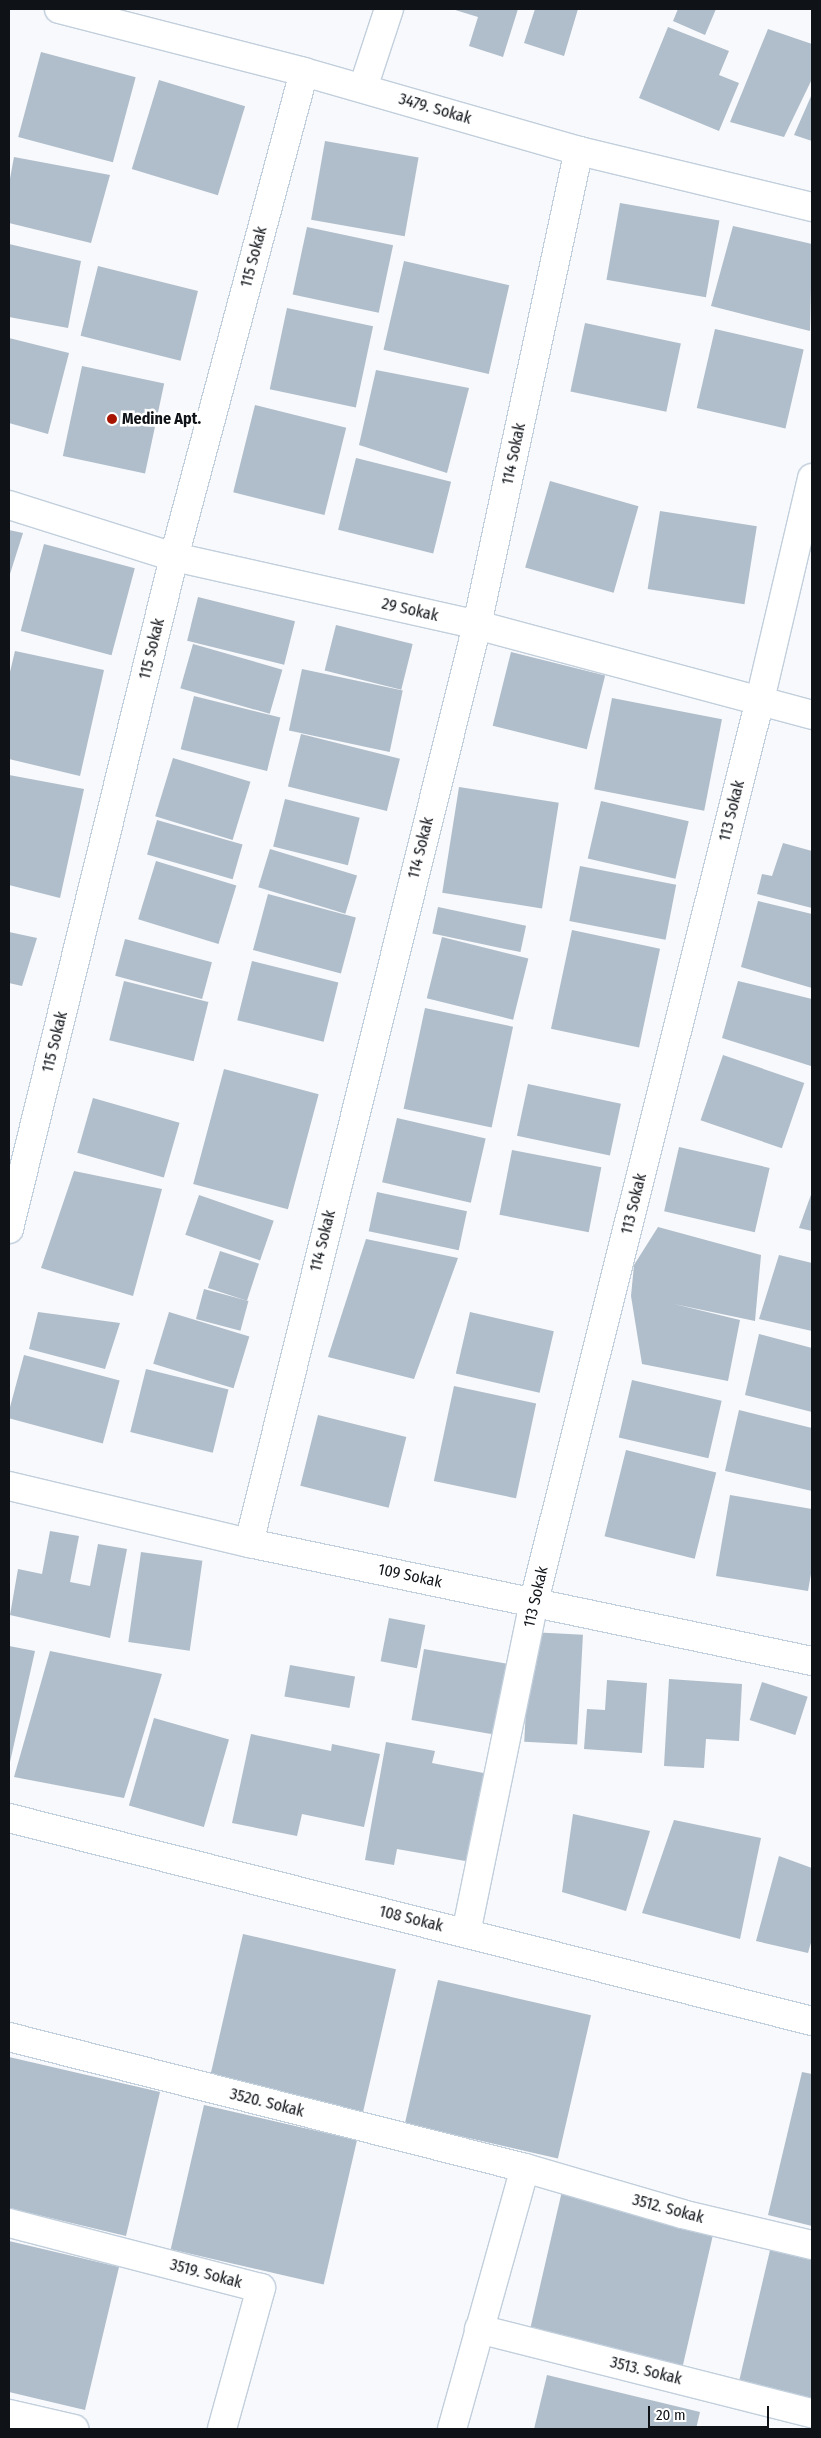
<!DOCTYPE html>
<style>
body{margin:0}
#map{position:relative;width:821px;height:2438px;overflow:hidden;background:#f7f9fc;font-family:"Fira Sans Condensed",sans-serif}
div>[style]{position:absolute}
.building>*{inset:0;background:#b0bdca;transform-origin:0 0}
.roads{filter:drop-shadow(1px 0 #c2cfdc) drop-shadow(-1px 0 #c2cfdc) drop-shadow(0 1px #c2cfdc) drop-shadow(0 -1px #c2cfdc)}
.minor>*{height:28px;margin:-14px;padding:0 14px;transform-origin:14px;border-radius:14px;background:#fff}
.dots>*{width:14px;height:14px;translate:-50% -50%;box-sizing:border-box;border:2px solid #fff;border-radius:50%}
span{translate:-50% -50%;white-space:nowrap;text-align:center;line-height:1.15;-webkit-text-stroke:5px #fff;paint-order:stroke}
.street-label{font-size:16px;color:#0f1318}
.poi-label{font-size:16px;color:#0f1318;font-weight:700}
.left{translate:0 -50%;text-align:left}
.frame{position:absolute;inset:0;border:10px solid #0f1318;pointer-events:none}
.scale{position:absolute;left:648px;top:2406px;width:121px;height:22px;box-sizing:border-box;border:2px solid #0f1318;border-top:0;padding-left:6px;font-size:15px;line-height:18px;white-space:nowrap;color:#0f1318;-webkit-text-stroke:4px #fff;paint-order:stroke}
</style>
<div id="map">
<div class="building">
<i style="clip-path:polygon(452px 9px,518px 9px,503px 57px,469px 46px,478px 17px)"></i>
<i style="clip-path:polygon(535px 9px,578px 9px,564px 56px,524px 43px)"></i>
<i style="clip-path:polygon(678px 9px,716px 9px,705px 35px,673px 21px)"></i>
<i style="clip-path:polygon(668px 27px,729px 51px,719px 75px,739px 83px,719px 131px,639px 98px)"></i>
<i style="clip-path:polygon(768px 29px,812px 44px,812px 79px,784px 137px,730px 122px)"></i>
<i style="left:41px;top:52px;width:98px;height:88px;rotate:15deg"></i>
<i style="left:159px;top:80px;width:90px;height:93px;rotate:17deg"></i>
<i style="clip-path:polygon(812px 94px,812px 141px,794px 135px)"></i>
<i style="left:325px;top:141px;width:95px;height:80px;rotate:10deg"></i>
<i style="clip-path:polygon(14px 157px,110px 175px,91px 243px,9px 223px,9px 184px)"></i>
<i style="left:620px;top:203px;width:101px;height:78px;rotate:10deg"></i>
<i style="clip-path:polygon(733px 226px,812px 244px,810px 331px,711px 306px)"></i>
<i style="left:307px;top:227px;width:88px;height:69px;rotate:12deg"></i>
<i style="clip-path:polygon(9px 244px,81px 261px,68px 328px,9px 317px)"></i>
<i style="left:404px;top:261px;width:108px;height:91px;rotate:13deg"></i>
<i style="left:98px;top:266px;width:103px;height:72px;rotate:14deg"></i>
<i style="left:287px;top:308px;width:88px;height:83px;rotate:12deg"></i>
<i style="left:585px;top:323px;width:98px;height:70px;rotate:12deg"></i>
<i style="left:715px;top:329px;width:91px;height:81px;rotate:13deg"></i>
<i style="clip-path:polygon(9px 338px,69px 353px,48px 434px,9px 423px)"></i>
<i style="left:82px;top:366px;width:84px;height:92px;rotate:12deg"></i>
<i style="clip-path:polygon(376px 370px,469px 388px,447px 473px,359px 445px)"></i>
<i style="left:255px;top:405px;width:94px;height:90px;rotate:14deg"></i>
<i style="left:356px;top:458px;width:98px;height:74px;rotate:14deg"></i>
<i style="left:550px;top:481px;width:92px;height:90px;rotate:16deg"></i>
<i style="left:660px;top:511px;width:98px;height:79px;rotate:9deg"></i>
<i style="clip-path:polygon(9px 530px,23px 533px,9px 577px)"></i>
<i style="left:44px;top:544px;width:94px;height:90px;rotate:15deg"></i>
<i style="left:198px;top:597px;width:100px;height:45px;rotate:14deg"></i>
<i style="left:336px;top:625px;width:79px;height:47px;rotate:14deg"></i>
<i style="left:193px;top:644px;width:93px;height:46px;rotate:16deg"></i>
<i style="clip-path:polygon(15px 651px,104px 670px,80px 776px,9px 759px,9px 676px)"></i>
<i style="left:511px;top:652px;width:97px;height:76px;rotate:14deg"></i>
<i style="left:302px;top:669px;width:103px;height:63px;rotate:12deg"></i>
<i style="left:194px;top:696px;width:89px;height:55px;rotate:14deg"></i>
<i style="left:612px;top:698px;width:112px;height:93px;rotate:11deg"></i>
<i style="left:301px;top:734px;width:102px;height:54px;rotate:14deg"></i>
<i style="left:173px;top:758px;width:81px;height:61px;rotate:17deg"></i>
<i style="clip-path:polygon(9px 775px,84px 789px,60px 898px,9px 885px)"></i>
<i style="left:459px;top:787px;width:101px;height:107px;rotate:9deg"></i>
<i style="left:285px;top:799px;width:77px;height:49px;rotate:14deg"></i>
<i style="left:601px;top:801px;width:90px;height:59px;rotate:13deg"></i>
<i style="left:157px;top:820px;width:89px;height:36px;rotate:16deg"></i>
<i style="clip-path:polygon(783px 843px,812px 851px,812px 908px,757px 894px,762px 874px,772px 876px)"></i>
<i style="left:270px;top:849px;width:91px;height:40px;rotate:17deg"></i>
<i style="left:156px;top:861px;width:84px;height:61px;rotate:17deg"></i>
<i style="left:580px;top:866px;width:98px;height:56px;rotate:11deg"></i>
<i style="left:268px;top:894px;width:91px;height:58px;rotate:15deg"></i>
<i style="clip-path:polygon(758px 901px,812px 914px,812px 988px,741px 967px)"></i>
<i style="left:438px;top:907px;width:90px;height:27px;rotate:12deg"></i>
<i style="left:572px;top:930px;width:90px;height:101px;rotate:12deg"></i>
<i style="clip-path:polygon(9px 932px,37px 938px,22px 986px,9px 983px)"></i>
<i style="left:442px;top:937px;width:89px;height:63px;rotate:14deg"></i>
<i style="left:125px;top:939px;width:90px;height:38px;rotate:15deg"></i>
<i style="left:252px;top:961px;width:89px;height:61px;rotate:14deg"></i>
<i style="left:124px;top:981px;width:87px;height:61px;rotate:14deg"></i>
<i style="clip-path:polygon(738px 981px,812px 999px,811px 1066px,722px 1038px)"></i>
<i style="left:425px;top:1008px;width:90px;height:103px;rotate:12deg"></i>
<i style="left:723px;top:1055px;width:86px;height:69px;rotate:19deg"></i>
<i style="left:224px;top:1069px;width:98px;height:119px;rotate:15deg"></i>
<i style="left:528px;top:1084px;width:95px;height:53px;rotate:12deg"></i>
<i style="left:93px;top:1098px;width:90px;height:57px;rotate:16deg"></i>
<i style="left:397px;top:1118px;width:91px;height:66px;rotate:13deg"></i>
<i style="left:679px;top:1147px;width:93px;height:66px;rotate:13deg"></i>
<i style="left:512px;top:1150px;width:91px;height:66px;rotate:11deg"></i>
<i style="clip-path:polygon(74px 1171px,162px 1189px,133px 1296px,41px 1268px)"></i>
<i style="left:377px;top:1192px;width:92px;height:40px;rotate:12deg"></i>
<i style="clip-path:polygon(812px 1192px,812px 1231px,799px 1228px)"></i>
<i style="left:199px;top:1195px;width:79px;height:42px;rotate:19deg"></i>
<i style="clip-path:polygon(658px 1227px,761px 1255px,755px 1321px,674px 1304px,740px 1320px,728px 1381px,642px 1364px,631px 1296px,634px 1265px)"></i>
<i style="clip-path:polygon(366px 1239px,458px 1258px,414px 1379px,328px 1357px)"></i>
<i style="left:220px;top:1251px;width:41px;height:39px;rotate:18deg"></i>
<i style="clip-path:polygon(779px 1255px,812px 1263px,812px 1331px,759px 1319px)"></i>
<i style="left:204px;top:1289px;width:46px;height:31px;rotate:15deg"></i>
<i style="clip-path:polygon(38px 1312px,120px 1323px,105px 1369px,29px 1349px)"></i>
<i style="left:169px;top:1312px;width:84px;height:54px;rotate:17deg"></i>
<i style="left:470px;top:1312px;width:86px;height:63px;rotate:13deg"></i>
<i style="clip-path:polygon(759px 1334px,812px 1348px,812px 1412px,745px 1395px)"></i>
<i style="left:24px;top:1355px;width:99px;height:65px;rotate:15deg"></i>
<i style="left:146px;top:1369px;width:85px;height:65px;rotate:14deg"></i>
<i style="left:632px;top:1380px;width:92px;height:59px;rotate:13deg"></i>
<i style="left:454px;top:1386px;width:84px;height:97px;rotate:12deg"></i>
<i style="clip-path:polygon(739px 1410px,812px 1428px,812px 1491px,725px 1471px)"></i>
<i style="left:318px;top:1415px;width:91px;height:73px;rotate:14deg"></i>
<i style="left:626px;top:1450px;width:93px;height:89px;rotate:14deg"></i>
<i style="clip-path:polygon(730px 1495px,812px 1509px,812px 1568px,808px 1591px,716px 1576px)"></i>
<i style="clip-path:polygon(50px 1531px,79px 1536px,70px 1582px,90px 1586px,98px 1544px,127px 1549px,110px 1638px,10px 1615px,18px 1569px,42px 1574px)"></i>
<i style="left:141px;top:1552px;width:62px;height:91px;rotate:8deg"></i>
<i style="left:389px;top:1618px;width:37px;height:44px;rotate:11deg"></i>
<i style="left:530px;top:1632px;width:53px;height:110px;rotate:3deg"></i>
<i style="clip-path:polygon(9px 1646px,35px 1651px,10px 1762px,9px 1762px)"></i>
<i style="left:424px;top:1649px;width:88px;height:72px;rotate:10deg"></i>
<i style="clip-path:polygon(50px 1651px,162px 1674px,124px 1798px,14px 1777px)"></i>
<i style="left:290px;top:1665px;width:66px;height:32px;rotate:10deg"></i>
<i style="clip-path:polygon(669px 1679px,742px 1684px,739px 1741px,706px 1739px,704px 1768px,664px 1766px)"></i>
<i style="clip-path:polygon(607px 1680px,647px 1683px,642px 1753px,584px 1749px,587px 1709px,605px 1710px)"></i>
<i style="left:762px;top:1682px;width:48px;height:40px;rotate:18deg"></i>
<i style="left:154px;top:1718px;width:78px;height:91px;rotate:16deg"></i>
<i style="clip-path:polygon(251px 1734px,331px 1751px,332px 1744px,380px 1754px,364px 1827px,302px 1814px,297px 1836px,232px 1823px)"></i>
<i style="clip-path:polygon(386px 1742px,435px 1751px,432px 1763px,504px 1777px,488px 1865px,397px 1849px,394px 1865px,365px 1860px)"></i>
<i style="clip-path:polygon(573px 1814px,650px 1831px,626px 1911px,562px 1892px)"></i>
<i style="clip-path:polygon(674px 1820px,761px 1838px,740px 1939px,642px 1913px)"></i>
<i style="clip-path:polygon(779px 1856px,812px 1868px,812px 1939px,808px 1953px,756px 1941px)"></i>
<i style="left:243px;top:1934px;width:157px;height:147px;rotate:13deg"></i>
<i style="left:438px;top:1980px;width:157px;height:147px;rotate:13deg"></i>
<i style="clip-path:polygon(9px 2057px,160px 2092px,126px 2236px,9px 2208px)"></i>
<i style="clip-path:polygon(802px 2072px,812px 2074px,812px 2226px,768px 2215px)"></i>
<i style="left:204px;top:2105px;width:157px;height:148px;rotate:13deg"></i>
<i style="left:562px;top:2191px;width:157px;height:148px;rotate:13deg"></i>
<i style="clip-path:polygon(9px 2241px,119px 2267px,85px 2410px,9px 2392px)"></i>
<i style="clip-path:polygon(771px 2246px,812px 2256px,812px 2408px,737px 2390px)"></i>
<i style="clip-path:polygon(547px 2375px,700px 2412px,696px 2429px,534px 2429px)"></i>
</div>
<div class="roads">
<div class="minor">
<i style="left:59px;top:9px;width:253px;rotate:14.4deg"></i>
<i style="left:304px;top:72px;width:286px;rotate:16deg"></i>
<i style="left:579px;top:151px;width:240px;rotate:13.5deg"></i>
<i style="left:363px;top:88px;width:83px;rotate:-71.8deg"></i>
<i style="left:9px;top:505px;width:173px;rotate:17.5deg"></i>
<i style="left:174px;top:557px;width:311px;rotate:12.6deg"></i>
<i style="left:477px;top:625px;width:347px;rotate:15deg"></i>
<i style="left:9px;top:1229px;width:692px;rotate:-76.2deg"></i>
<i style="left:174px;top:557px;width:502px;rotate:-75deg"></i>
<i style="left:9px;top:1486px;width:247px;rotate:13.4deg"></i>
<i style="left:249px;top:1543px;width:575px;rotate:11.84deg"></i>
<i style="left:249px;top:1543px;width:946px;rotate:-76.05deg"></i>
<i style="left:477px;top:625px;width:485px;rotate:-77.9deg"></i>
<i style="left:9px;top:1818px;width:828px;rotate:14.19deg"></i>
<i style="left:466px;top:1933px;width:339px;rotate:-78.4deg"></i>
<i style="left:534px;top:1601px;width:929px;rotate:-75.92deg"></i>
<i style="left:760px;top:700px;width:228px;rotate:-76.8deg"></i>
<i style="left:9px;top:2037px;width:532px;rotate:14.25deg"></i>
<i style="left:525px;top:2168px;width:164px;rotate:16.3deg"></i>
<i style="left:682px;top:2214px;width:134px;rotate:13.4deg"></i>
<i style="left:9px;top:2223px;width:260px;rotate:14.5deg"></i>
<i style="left:261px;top:2288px;width:146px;rotate:105.5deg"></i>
<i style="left:479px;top:2329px;width:343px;rotate:14.2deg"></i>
<i style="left:9px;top:2414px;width:67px;rotate:13deg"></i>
<i style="left:452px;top:2429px;width:271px;rotate:-74.4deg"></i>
</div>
</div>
<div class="dots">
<i style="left:112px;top:419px;background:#a71500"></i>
</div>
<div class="street-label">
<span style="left:435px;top:109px;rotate:16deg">3479. Sokak</span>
<span style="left:254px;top:257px;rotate:-75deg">115 Sokak</span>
<span style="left:514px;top:454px;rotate:-78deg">114 Sokak</span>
<span style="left:410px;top:610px;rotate:13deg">29 Sokak</span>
<span style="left:152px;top:649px;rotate:-76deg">115 Sokak</span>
<span style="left:732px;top:811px;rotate:-76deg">113 Sokak</span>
<span style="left:421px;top:848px;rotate:-76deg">114 Sokak</span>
<span style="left:55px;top:1042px;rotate:-76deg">115 Sokak</span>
<span style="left:634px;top:1204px;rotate:-76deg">113 Sokak</span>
<span style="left:323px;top:1241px;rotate:-76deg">114 Sokak</span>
<span style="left:410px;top:1576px;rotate:12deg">109 Sokak</span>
<span style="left:536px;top:1597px;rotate:-77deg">113 Sokak</span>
<span style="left:411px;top:1919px;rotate:14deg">108 Sokak</span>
<span style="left:267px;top:2103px;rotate:14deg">3520. Sokak</span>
<span style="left:668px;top:2209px;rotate:15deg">3512. Sokak</span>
<span style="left:206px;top:2274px;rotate:15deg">3519. Sokak</span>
<span style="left:646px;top:2371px;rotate:14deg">3513. Sokak</span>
</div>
<div class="poi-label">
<span class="left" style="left:122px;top:419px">Medine Apt.</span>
</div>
<div class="frame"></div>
<div class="scale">20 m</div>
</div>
